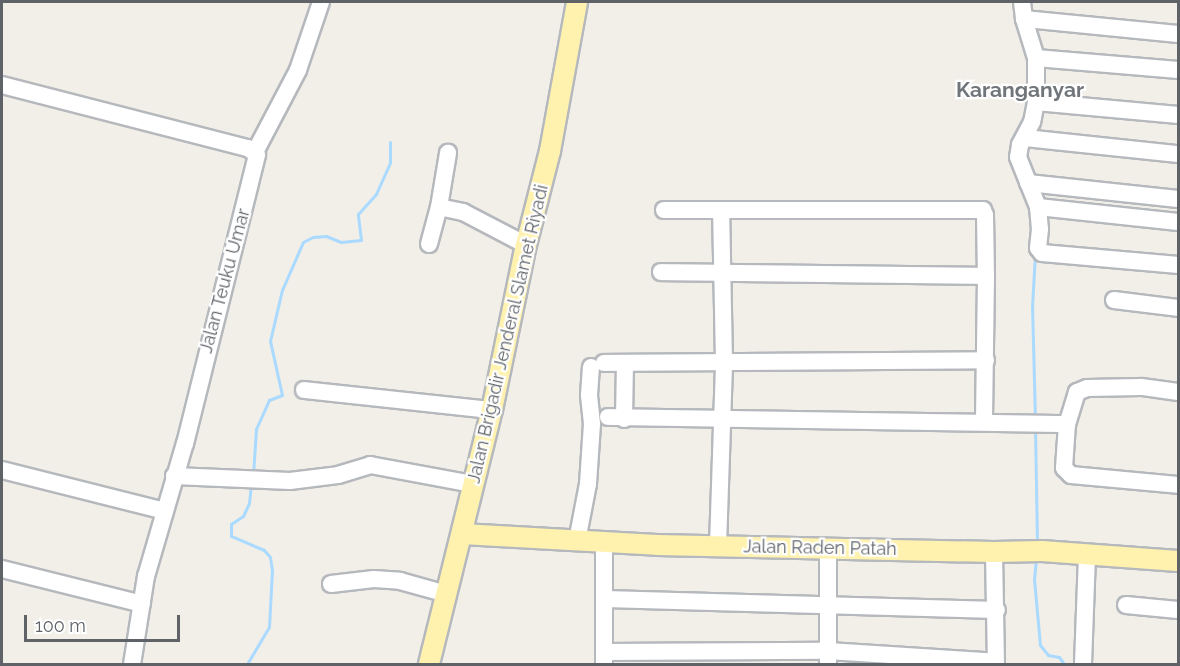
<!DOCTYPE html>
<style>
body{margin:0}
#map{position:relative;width:1180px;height:666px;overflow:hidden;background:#f1efe8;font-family:Raleway,sans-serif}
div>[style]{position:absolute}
.stream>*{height:3px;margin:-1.5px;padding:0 1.5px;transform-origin:1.5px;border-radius:1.5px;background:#aadaff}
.roads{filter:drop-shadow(2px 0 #b5b8bc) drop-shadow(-2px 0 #b5b8bc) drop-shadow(0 2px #b5b8bc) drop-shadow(0 -2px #b5b8bc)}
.minor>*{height:16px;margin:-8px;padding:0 8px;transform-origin:8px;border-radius:8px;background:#fff}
.major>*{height:20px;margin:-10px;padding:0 10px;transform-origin:10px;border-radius:10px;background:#fff2af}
span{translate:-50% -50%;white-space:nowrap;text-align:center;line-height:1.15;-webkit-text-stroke:4.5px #fff;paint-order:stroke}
.street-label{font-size:18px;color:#5f6368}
.quarter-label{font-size:21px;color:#70757a;font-weight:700}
.frame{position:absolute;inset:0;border:3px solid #5f6368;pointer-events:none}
.scale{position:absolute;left:24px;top:615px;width:156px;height:27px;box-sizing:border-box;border:3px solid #5f6368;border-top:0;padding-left:8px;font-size:18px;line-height:21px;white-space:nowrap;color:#5f6368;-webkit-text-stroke:4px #fff;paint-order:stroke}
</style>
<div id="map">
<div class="stream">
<i style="left:1035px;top:419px;width:112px;rotate:-91.5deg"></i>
<i style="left:1032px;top:307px;width:53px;rotate:-86.8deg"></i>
<i style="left:1035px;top:428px;width:117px;rotate:89deg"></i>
<i style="left:253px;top:475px;width:46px;rotate:-86.3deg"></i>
<i style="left:256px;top:429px;width:32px;rotate:-66deg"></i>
<i style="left:269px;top:400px;width:14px;rotate:-21deg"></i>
<i style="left:282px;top:395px;width:55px;rotate:-102.5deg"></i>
<i style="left:270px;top:341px;width:52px;rotate:-76.8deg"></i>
<i style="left:282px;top:290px;width:52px;rotate:-66.4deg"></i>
<i style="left:303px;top:242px;width:11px;rotate:-27deg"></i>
<i style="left:313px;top:237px;width:13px;rotate:-4deg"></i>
<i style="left:326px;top:236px;width:16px;rotate:22deg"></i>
<i style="left:341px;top:242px;width:20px;rotate:-6deg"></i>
<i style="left:361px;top:240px;width:26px;rotate:-97deg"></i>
<i style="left:358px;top:214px;width:27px;rotate:-48deg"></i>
<i style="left:376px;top:194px;width:35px;rotate:-66deg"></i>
<i style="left:390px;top:162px;width:20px;rotate:-90deg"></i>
<i style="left:1036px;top:557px;width:22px;rotate:95deg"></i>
<i style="left:1034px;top:579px;width:66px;rotate:84.8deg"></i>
<i style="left:1040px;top:645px;width:13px;rotate:51deg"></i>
<i style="left:1048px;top:655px;width:11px;rotate:10deg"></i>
<i style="left:1059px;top:657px;width:9px;rotate:54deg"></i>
<i style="left:247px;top:664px;width:43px;rotate:-59.3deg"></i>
<i style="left:269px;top:627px;width:57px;rotate:-87deg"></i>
<i style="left:272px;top:570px;width:13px;rotate:-99deg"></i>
<i style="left:270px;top:557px;width:9px;rotate:-131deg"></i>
<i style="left:264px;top:550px;width:36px;rotate:-157deg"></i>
<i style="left:231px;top:536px;width:12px;rotate:-90deg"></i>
<i style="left:231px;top:524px;width:14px;rotate:-34deg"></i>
<i style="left:243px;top:516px;width:14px;rotate:-65deg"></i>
<i style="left:249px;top:503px;width:19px;rotate:-84deg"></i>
</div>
<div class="roads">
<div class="minor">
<i style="left:1022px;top:2px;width:17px;rotate:83deg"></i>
<i style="left:1178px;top:34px;width:155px;rotate:-174.4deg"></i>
<i style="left:1024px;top:19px;width:41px;rotate:72.9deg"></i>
<i style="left:1036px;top:58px;width:44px;rotate:90deg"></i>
<i style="left:1036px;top:102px;width:20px;rotate:101deg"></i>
<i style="left:1032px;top:122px;width:26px;rotate:118deg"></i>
<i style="left:1020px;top:145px;width:12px;rotate:99deg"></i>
<i style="left:1018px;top:157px;width:54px;rotate:68.2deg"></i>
<i style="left:1038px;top:207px;width:22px;rotate:85deg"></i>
<i style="left:1040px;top:229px;width:19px;rotate:96deg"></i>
<i style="left:1038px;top:248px;width:6px;rotate:51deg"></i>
<i style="left:1042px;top:253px;width:137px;rotate:5deg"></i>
<i style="left:1036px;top:58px;width:143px;rotate:4.8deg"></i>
<i style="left:2px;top:85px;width:254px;rotate:14.4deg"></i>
<i style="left:248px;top:148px;width:11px;rotate:38deg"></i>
<i style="left:257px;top:155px;width:297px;rotate:104deg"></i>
<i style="left:185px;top:443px;width:139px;rotate:106.3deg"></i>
<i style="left:146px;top:576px;width:89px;rotate:99deg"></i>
<i style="left:1036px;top:102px;width:143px;rotate:5.2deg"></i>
<i style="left:1025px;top:138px;width:154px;rotate:6deg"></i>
<i style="left:255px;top:152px;width:93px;rotate:-62.3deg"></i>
<i style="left:298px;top:70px;width:72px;rotate:-71.3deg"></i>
<i style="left:1028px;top:183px;width:151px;rotate:6.1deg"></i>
<i style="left:439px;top:207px;width:25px;rotate:12deg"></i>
<i style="left:463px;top:212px;width:71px;rotate:27.6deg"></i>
<i style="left:1038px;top:207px;width:141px;rotate:6.1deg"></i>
<i style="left:664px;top:210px;width:319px"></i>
<i style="left:983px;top:210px;width:5px;rotate:68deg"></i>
<i style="left:985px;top:215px;width:61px;rotate:89.1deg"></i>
<i style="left:986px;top:276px;width:146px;rotate:90.8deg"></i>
<i style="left:429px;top:244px;width:38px;rotate:-75deg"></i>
<i style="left:439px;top:207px;width:55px;rotate:-80.5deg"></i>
<i style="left:661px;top:272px;width:325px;rotate:0.7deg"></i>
<i style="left:1114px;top:300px;width:64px;rotate:7.1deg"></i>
<i style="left:604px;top:363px;width:382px;rotate:-0.4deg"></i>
<i style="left:304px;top:390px;width:189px;rotate:6.1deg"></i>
<i style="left:1178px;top:392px;width:37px;rotate:-172deg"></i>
<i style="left:1141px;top:387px;width:54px;rotate:178.9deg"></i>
<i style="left:1087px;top:388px;width:11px;rotate:158deg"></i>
<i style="left:1077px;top:392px;width:34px;rotate:107deg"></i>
<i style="left:1067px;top:424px;width:44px;rotate:93.9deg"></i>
<i style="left:1064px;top:468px;width:10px;rotate:45deg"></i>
<i style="left:1071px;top:475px;width:107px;rotate:5.3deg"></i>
<i style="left:608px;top:417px;width:459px;rotate:0.9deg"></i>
<i style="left:624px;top:419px;width:56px;rotate:-89deg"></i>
<i style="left:2px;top:470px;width:168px;rotate:14.1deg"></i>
<i style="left:174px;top:476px;width:116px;rotate:2.5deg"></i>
<i style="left:290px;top:481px;width:48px;rotate:-7.1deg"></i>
<i style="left:338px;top:475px;width:34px;rotate:-17deg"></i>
<i style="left:370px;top:465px;width:105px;rotate:10.5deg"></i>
<i style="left:577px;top:541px;width:58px;rotate:-79.1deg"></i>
<i style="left:588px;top:484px;width:60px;rotate:-86.2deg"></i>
<i style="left:592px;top:424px;width:29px;rotate:-96deg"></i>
<i style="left:589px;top:395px;width:28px;rotate:-86deg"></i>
<i style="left:718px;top:546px;width:184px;rotate:-88.1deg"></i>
<i style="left:724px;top:362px;width:151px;rotate:-91.1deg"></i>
<i style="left:994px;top:552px;width:112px;rotate:89deg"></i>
<i style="left:2px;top:569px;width:144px;rotate:14deg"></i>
<i style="left:331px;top:584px;width:43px;rotate:-6.6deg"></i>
<i style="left:374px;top:579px;width:26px;rotate:4deg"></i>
<i style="left:400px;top:581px;width:49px;rotate:15.5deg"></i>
<i style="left:605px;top:599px;width:392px;rotate:1.6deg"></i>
<i style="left:1126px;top:605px;width:52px;rotate:5.5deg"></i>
<i style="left:604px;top:652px;width:224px;rotate:-0.3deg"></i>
<i style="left:828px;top:651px;width:168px;rotate:3.7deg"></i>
<i style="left:604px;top:664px;width:121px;rotate:-90deg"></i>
<i style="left:828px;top:664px;width:115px;rotate:-90deg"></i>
<i style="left:1083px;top:664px;width:109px;rotate:-87.9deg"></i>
</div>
<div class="major">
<i style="left:462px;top:534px;width:195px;rotate:3.2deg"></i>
<i style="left:657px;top:545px;width:337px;rotate:1.2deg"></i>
<i style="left:994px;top:552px;width:48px;rotate:-1.2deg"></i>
<i style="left:1042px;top:551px;width:136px;rotate:4.2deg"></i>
<i style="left:429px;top:664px;width:262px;rotate:-76.1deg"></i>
<i style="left:492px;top:410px;width:168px;rotate:-78.4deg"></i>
<i style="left:526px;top:245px;width:97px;rotate:-75.7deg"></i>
<i style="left:550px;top:151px;width:151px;rotate:-79.7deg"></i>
</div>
</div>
<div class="street-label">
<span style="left:225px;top:281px;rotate:-75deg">Jalan Teuku Umar</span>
<span style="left:508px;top:334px;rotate:-77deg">Jalan Brigadir Jenderal Slamet Riyadi</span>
<span style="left:820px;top:548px;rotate:1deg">Jalan Raden Patah</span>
</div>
<div class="quarter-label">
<span style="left:1020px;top:90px">Karanganyar</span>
</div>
<div class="frame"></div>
<div class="scale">100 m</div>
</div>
